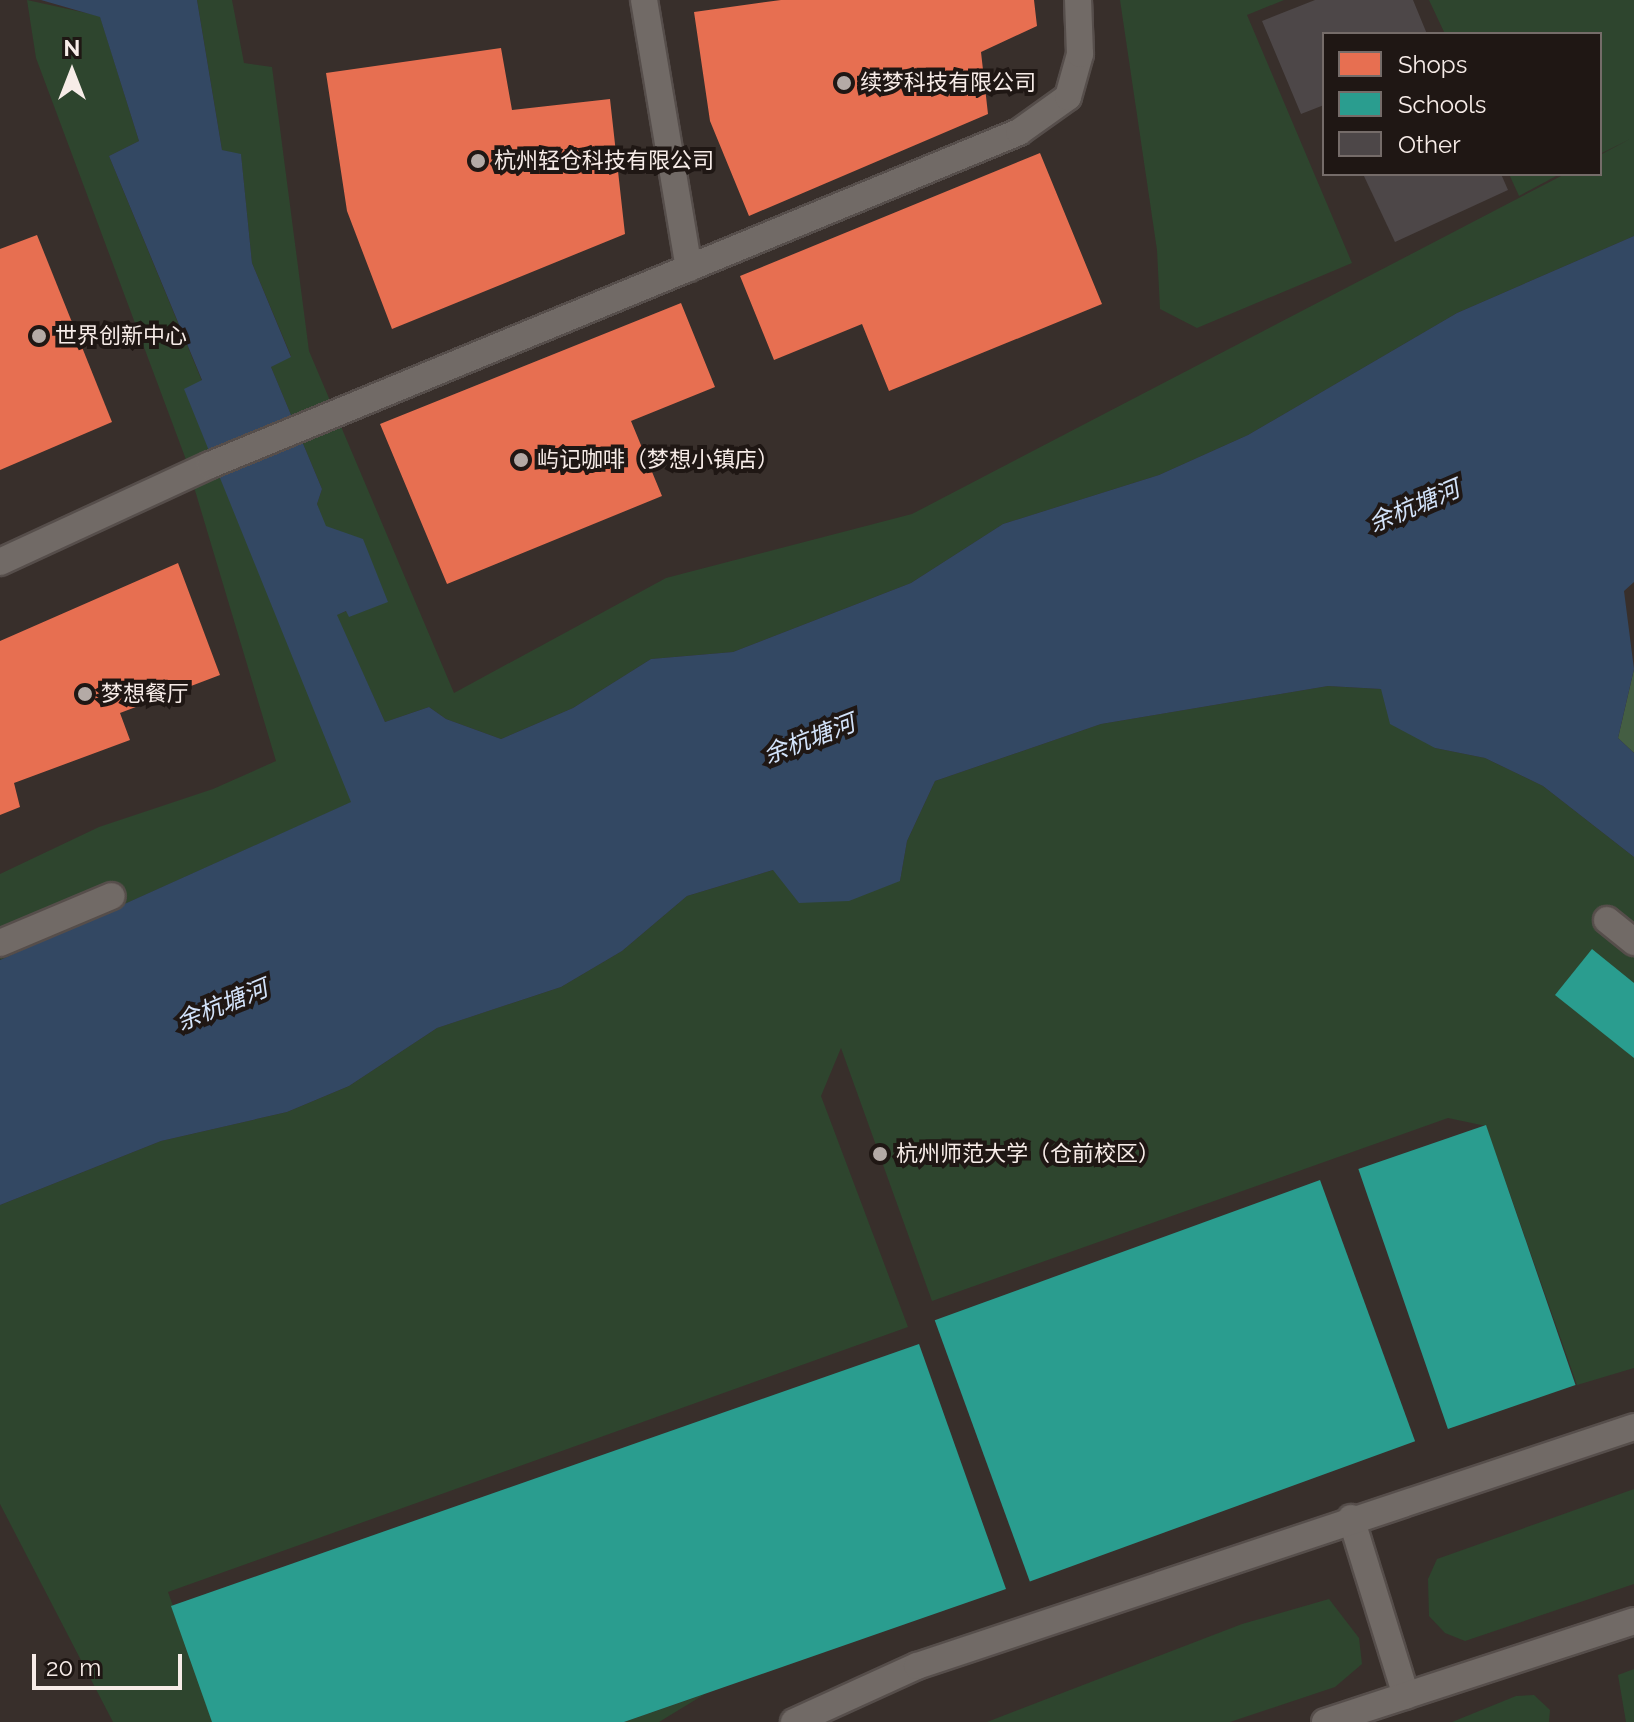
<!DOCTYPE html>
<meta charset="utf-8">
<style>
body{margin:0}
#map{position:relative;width:1634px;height:1722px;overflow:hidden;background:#382f2b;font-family:Raleway,"Noto Sans SC",sans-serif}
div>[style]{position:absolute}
.green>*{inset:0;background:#2e452e}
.forest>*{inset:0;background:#445e43}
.water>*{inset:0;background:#334863}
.shops>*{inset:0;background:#e76f51}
.schools>*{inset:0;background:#2a9d8f;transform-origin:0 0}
.building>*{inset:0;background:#4d4748}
.roads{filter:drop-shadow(2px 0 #564e4b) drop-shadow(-2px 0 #564e4b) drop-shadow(0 2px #564e4b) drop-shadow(0 -2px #564e4b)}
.service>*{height:26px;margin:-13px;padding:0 13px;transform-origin:13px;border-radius:13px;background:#716a66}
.dots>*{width:22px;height:22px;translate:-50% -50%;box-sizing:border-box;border:4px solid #1f1714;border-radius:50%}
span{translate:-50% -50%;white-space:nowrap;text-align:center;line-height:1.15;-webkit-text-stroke:8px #1f1714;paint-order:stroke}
.poi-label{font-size:22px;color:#f7ece8}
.left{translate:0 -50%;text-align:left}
.water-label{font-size:24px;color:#d3e3fa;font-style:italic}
.legend{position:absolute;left:1322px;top:32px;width:280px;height:144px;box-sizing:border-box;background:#1f1714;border:2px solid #756c69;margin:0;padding:10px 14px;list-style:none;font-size:24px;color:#f7ece8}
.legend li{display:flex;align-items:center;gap:16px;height:40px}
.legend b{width:40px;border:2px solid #756c69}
.north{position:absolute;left:32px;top:32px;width:80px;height:80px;-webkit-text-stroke:6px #1f1714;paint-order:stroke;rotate:0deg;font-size:22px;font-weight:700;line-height:32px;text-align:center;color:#f7ece8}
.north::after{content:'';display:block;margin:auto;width:28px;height:36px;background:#f7ece8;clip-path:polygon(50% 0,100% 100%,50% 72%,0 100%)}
.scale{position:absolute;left:32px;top:1654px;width:150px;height:36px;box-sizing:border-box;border:4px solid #f7ece8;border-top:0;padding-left:10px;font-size:24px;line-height:28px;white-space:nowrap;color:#f7ece8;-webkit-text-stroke:6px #1f1714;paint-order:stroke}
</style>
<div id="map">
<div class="green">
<i style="clip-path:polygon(27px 0,100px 16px,139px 141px,109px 156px,202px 381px,185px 390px,352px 802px,0 960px,0 874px,99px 827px,213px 789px,276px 761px,185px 457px,36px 58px)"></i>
<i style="clip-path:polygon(197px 0,232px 0,244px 63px,272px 67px,309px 351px,454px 693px,666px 578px,912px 514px,1565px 174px,1600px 174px,1600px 155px,1630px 139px,1600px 154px,1600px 34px,1445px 34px,1429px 0,1634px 0,1634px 236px,1457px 313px,1248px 435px,1159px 475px,1003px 524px,911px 583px,733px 652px,651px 659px,573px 708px,501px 739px,446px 719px,429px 707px,385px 722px,336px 615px,347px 611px,349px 617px,317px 504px,322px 489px,271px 367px,291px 356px,252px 263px,241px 155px,222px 150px)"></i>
<i style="clip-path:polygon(1120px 0,1284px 0,1247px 15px,1352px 263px,1197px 328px,1160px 309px,1157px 250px)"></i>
<i style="clip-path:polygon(1509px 174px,1560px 174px,1519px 196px)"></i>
<i style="clip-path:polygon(1328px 686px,1381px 689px,1435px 748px,1485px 758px,1543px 786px,1634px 857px,1634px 1368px,1577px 1385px,1486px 1126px,1448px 1118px,932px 1301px,841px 1048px,821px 1096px,908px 1327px,168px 1592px,215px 1722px,113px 1722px,0 1504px,0 1205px,161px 1141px,287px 1112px,349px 1086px,437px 1028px,561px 987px,622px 951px,687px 896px,773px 870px,900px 881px,907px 841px,935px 781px,1101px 724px)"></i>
<i style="clip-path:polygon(1634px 1489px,1634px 1584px,1465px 1641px,1445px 1633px,1429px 1616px,1428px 1579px,1437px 1559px)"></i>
<i style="clip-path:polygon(1329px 1599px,1359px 1638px,1362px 1664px,1335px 1687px,1230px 1722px,987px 1722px,1242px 1624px)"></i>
<i style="clip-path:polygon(1634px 1669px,1634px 1722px,1626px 1722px,1618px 1675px)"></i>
<i style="clip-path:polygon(705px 1694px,659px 1722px,624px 1722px)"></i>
<i style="clip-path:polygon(1534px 1695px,1550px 1710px,1549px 1722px,1452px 1722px,1516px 1696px)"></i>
</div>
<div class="forest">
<i style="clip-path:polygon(1634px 669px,1634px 753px,1618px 738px)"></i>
</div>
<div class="water">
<i style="clip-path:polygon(41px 0,197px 0,222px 150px,241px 154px,252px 263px,291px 357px,271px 367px,322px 489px,317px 504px,326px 526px,363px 539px,388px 602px,349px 617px,346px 611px,337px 615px,385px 722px,429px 707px,446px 719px,501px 739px,573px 708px,651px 659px,733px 652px,911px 583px,1003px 524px,1159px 475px,1248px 435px,1457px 313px,1634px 236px,1634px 582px,1624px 591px,1634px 669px,1618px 738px,1634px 753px,1634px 857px,1543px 786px,1485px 758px,1435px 748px,1390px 724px,1381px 689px,1328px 686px,1101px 724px,935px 781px,907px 841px,900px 881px,849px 901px,799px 903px,773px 870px,687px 896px,622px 951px,561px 987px,437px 1028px,349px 1086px,287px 1112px,161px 1141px,0 1205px,0 960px,351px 802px,184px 389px,202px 380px,109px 156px,139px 141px,100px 17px)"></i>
</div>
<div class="shops">
<i style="clip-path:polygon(781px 0,1034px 0,1037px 26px,981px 52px,988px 114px,749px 216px,710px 121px,694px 12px)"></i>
<i style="clip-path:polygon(501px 48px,512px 110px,610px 99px,625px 234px,392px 329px,347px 211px,326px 73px)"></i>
<i style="clip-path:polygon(1040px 153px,1102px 304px,889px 391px,862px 324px,774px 360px,740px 276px)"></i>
<i style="clip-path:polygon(37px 235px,112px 422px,0 470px,0 249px)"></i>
<i style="clip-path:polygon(681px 303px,715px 387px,631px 421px,662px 496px,447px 584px,380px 424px)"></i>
<i style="clip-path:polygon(178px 563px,220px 675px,120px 713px,130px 740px,14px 783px,20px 807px,0 815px,0 641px)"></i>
</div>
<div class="schools">
<i style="clip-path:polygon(1592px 949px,1634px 983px,1634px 1058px,1555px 995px)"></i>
<i style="left:1486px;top:1125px;width:275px;height:135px;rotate:71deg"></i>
<i style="left:1320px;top:1180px;width:278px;height:410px;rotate:70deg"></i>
<i style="clip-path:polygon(919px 1344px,1006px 1589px,624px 1722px,212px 1722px,171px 1606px)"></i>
</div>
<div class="building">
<i style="clip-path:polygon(1315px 0,1413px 0,1427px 34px,1324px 34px,1324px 105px,1301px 114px,1262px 21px)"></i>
<i style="clip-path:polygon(1363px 174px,1501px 174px,1508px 190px,1395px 242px)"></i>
</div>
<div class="roads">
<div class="service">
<i style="left:644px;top:0;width:272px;rotate:80.5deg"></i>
<i style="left:0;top:562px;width:231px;rotate:-24.8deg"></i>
<i style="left:210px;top:465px;width:875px;rotate:-22.37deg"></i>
<i style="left:1019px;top:132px;width:60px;rotate:-35.5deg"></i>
<i style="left:1068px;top:97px;width:45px;rotate:-74.4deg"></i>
<i style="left:1080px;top:54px;width:54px;rotate:-92.1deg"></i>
<i style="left:1607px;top:920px;width:35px;rotate:39deg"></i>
<i style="left:0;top:943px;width:121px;rotate:-22.8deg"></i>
<i style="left:1351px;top:1518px;width:186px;rotate:72.8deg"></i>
<i style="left:794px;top:1722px;width:135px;rotate:-24.5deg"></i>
<i style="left:917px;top:1666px;width:756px;rotate:-18.43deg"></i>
<i style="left:1325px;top:1722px;width:325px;rotate:-18.1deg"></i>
</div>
</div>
<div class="dots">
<i style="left:844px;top:83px;background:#b4aaa6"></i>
<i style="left:478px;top:161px;background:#b4aaa6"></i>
<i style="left:39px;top:336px;background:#b4aaa6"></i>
<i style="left:521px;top:460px;background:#b4aaa6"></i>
<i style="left:85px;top:694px;background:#b4aaa6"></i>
<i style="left:880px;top:1154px;background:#b4aaa6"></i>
</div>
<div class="poi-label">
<span class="left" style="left:860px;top:83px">续梦科技有限公司</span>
<span class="left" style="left:494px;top:161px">杭州轻仓科技有限公司</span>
<span class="left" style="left:55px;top:336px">世界创新中心</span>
<span class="left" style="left:537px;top:460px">屿记咖啡（梦想小镇店）</span>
<span class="left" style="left:101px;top:694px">梦想餐厅</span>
<span class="left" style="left:896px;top:1154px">杭州师范大学（仓前校区）</span>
</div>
<div class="water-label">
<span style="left:1414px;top:506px;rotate:-23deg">余杭塘河</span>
<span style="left:809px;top:739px;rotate:-21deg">余杭塘河</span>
<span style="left:222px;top:1005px;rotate:-22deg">余杭塘河</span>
</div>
<ul class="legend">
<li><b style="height:22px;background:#e76f51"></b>Shops</li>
<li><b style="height:22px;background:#2a9d8f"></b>Schools</li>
<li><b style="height:22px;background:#4d4748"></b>Other</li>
</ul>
<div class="north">N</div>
<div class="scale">20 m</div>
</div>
